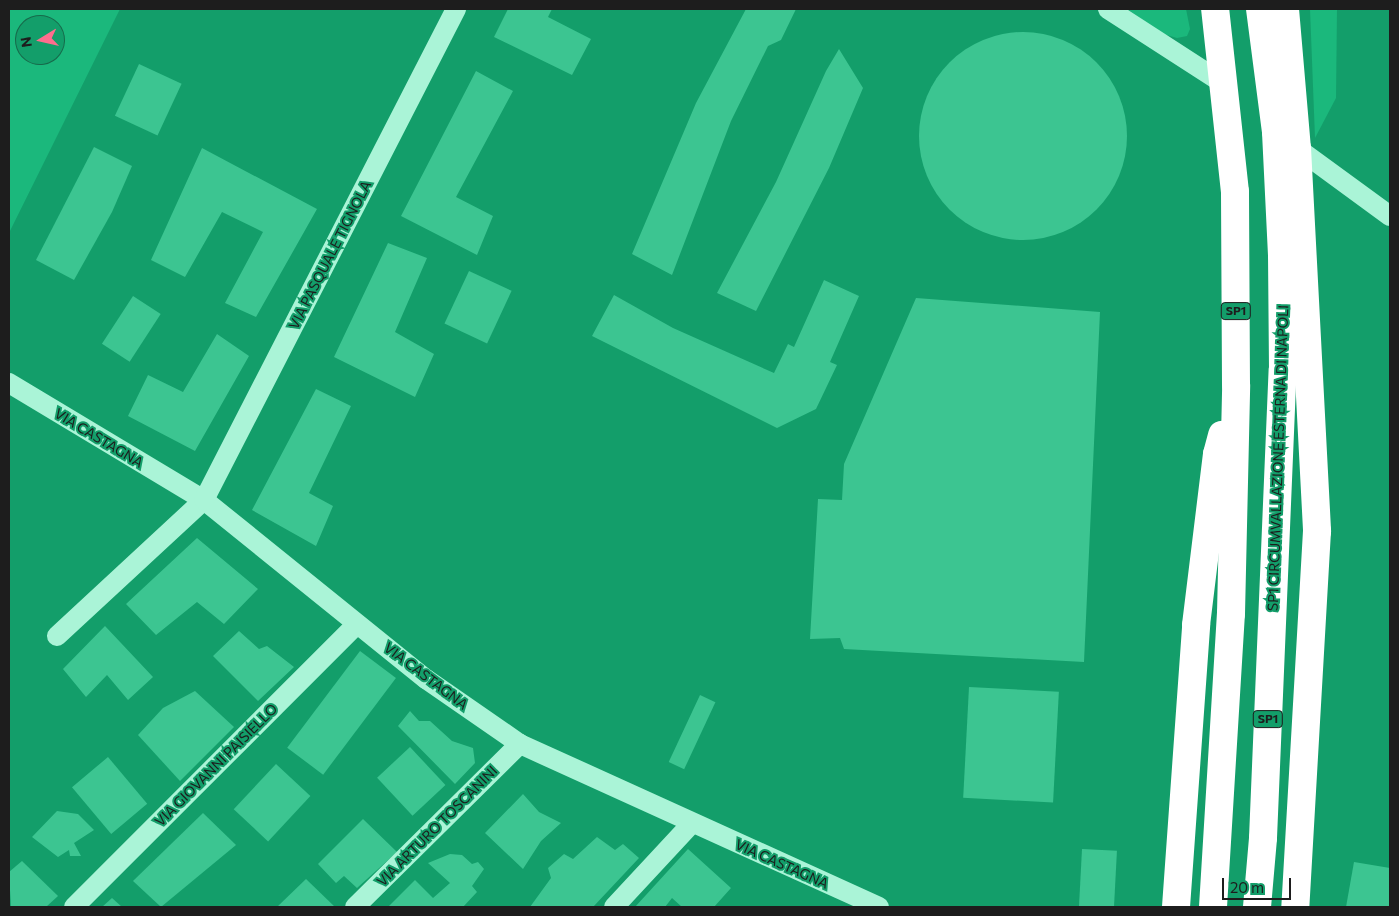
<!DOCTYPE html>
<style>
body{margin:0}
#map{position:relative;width:1399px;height:916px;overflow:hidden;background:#139e6a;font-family:Commissioner,sans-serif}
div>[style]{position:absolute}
.green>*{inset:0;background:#1bb87c}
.building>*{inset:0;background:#3cc591;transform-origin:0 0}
.round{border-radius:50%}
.street>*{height:20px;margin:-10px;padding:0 10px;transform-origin:10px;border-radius:10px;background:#aaf4d7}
.highway>*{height:28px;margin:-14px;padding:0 14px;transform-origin:14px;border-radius:14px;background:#fff}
span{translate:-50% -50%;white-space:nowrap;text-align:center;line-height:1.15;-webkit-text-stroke:4px #139e6a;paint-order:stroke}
.shield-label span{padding:1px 4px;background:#139e6a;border:1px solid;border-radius:4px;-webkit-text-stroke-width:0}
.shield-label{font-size:12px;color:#1d1d1d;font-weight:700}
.street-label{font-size:14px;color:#1d1d1d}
.frame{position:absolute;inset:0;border:10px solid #1d1d1d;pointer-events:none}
.north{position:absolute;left:15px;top:15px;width:50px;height:50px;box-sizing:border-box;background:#139e6a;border:1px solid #176a4b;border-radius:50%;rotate:261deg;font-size:14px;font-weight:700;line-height:20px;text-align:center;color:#1d1d1d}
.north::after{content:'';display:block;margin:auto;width:18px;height:22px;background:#ff6d8e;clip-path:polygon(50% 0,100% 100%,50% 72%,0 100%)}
.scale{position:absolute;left:1222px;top:878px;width:69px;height:22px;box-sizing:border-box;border:2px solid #1d1d1d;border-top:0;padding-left:6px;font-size:15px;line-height:18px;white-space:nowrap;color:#1d1d1d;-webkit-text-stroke:4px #139e6a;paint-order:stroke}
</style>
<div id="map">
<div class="green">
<i style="clip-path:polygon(evenodd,9px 9px,120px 9px,9px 233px,9px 9px,25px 25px,55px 25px,55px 55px,25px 55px,25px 25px)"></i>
<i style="clip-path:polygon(1127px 9px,1186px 9px,1190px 29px,1187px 36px,1177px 38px,1163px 34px)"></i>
<i style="clip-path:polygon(1310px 9px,1337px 9px,1336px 98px,1315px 138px)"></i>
</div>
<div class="building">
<i style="clip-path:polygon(508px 9px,552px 9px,548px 17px,591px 39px,572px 75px,494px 37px)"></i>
<i style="clip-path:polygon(746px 9px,796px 9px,781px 40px,768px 46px,731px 121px,672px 275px,632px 254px,696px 103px)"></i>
<i class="round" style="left:919px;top:32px;width:208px;height:208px"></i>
<i style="clip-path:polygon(839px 49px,863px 88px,829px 168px,756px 311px,717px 293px,776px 182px,826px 71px)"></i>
<i style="left:139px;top:64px;width:47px;height:57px;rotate:25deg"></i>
<i style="clip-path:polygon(476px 71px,513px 91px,456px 197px,493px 216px,477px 255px,401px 216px)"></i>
<i style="clip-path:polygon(94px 147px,132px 166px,112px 212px,74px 280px,36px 260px)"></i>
<i style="clip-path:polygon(202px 148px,317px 209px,256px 317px,225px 303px,263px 232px,222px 212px,185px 277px,151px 260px)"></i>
<i style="clip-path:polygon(388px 243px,427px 258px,395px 332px,434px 354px,415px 397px,334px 357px)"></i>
<i style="left:469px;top:271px;width:47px;height:58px;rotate:25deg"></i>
<i style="clip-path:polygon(824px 280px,859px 296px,830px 362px,837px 365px,816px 409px,777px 428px,592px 336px,614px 295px,673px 328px,774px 373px,788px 344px,794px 347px)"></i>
<i style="left:133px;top:296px;width:33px;height:57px;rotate:33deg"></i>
<i style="clip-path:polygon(916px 298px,1100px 312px,1084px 662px,844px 649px,840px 638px,810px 639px,818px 499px,842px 500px,844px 464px)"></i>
<i style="clip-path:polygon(217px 334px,249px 356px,195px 451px,128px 416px,148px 375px,183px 392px)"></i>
<i style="clip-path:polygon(316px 389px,351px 406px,309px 493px,333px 506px,316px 546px,252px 510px)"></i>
<i style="clip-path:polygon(197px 538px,258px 589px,224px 624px,197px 602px,156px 635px,126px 604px)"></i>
<i style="clip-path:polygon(105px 626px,153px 677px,128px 700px,107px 675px,86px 697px,63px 669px)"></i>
<i style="clip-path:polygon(239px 631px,259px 649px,267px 646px,294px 667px,258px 701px,213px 656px)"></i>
<i style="left:360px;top:651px;width:45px;height:121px;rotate:37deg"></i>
<i style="left:969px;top:687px;width:90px;height:111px;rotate:3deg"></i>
<i style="clip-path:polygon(195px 691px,234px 727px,180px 781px,138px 735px,163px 708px)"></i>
<i style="left:700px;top:695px;width:17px;height:74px;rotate:25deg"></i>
<i style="clip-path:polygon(410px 711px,419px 721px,430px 721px,452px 741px,473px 748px,475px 763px,455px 784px,398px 726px)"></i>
<i style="left:410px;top:747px;width:52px;height:45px;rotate:47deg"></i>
<i style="left:108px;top:757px;width:61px;height:47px;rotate:50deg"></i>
<i style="left:276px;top:764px;width:47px;height:62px;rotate:43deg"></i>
<i style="clip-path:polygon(523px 794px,539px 812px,561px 823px,541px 841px,523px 869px,485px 833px)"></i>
<i style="clip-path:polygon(57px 811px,78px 814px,94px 830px,74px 843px,81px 856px,70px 856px,69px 850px,58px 857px,32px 837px)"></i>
<i style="clip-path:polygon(203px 813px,236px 845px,161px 907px,133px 881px)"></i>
<i style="clip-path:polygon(363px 819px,397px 852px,357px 888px,344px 876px,336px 883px,318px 864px)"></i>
<i style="clip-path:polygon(597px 837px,615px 850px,623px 844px,639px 858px,593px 907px,530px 907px,551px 878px,548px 868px,564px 854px,573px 859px)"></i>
<i style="clip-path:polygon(688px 849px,731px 888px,714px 907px,682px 907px,672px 898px,665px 907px,635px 907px)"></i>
<i style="left:1082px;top:849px;width:35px;height:58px;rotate:3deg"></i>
<i style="clip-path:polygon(450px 854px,462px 855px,472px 864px,478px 862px,484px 869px,472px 886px,477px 892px,463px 907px,388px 907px,415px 880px,433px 898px,450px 883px,428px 863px)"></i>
<i style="clip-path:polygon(22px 861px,58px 896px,46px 907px,11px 907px,9px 872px)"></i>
<i style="clip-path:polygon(1354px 862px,1390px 868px,1390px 907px,1346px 907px)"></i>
<i style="clip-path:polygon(306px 879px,335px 907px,277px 907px)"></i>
<i style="clip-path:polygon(112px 898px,122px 907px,102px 907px)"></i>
</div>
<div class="street">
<i style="left:1108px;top:9px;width:138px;rotate:32.9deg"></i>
<i style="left:1297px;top:148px;width:115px;rotate:36.2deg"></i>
<i style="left:9px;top:383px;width:227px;rotate:31deg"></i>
<i style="left:204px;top:500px;width:285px;rotate:38.9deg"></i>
<i style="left:426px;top:679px;width:114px;rotate:34.7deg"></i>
<i style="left:520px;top:744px;width:394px;rotate:24.4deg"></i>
<i style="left:57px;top:636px;width:200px;rotate:-42.8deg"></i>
<i style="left:204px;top:500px;width:552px;rotate:-62.83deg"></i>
<i style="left:74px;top:907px;width:400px;rotate:-45deg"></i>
<i style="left:355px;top:907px;width:232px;rotate:-44.7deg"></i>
<i style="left:614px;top:907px;width:113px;rotate:-47.1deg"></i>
</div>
<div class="highway">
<i style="left:1285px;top:9px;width:140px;rotate:85.1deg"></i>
<i style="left:1297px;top:148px;width:384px;rotate:87deg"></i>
<i style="left:1317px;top:531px;width:377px;rotate:93.3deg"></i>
<i style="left:1176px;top:907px;width:283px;rotate:-85.9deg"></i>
<i style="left:1196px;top:625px;width:172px;rotate:-83deg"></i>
<i style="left:1217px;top:454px;width:20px;rotate:-75deg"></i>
<i style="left:1213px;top:907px;width:294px;rotate:-86.5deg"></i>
<i style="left:1231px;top:614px;width:229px;rotate:-88.7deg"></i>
<i style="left:1236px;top:385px;width:193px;rotate:-90.3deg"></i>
<i style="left:1235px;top:192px;width:184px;rotate:-96.2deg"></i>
<i style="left:1257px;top:907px;width:69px;rotate:-85deg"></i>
<i style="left:1263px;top:838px;width:469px;rotate:-87.6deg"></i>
<i style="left:1283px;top:369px;width:114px;rotate:-90.5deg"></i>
<i style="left:1282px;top:255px;width:123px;rotate:-92.8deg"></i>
<i style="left:1276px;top:132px;width:124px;rotate:-97.4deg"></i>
</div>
<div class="shield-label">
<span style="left:1236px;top:311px">SP1</span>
<span style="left:1268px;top:719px">SP1</span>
</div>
<div class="street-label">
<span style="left:330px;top:255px;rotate:-63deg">VIA PASQUALE TIGNOLA</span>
<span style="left:99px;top:438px;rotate:31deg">VIA CASTAGNA</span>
<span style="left:1278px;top:458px;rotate:-88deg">SP1 CIRCUMVALLAZIONE ESTERNA DI NAPOLI</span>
<span style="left:426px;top:676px;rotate:37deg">VIA CASTAGNA</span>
<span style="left:216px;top:765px;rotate:-45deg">VIA GIOVANNI PAISIELLO</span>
<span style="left:437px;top:826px;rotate:-45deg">VIA ARTURO TOSCANINI</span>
<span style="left:782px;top:864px;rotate:24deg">VIA CASTAGNA</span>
</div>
<div class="frame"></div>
<div class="north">N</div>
<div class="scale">20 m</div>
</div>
